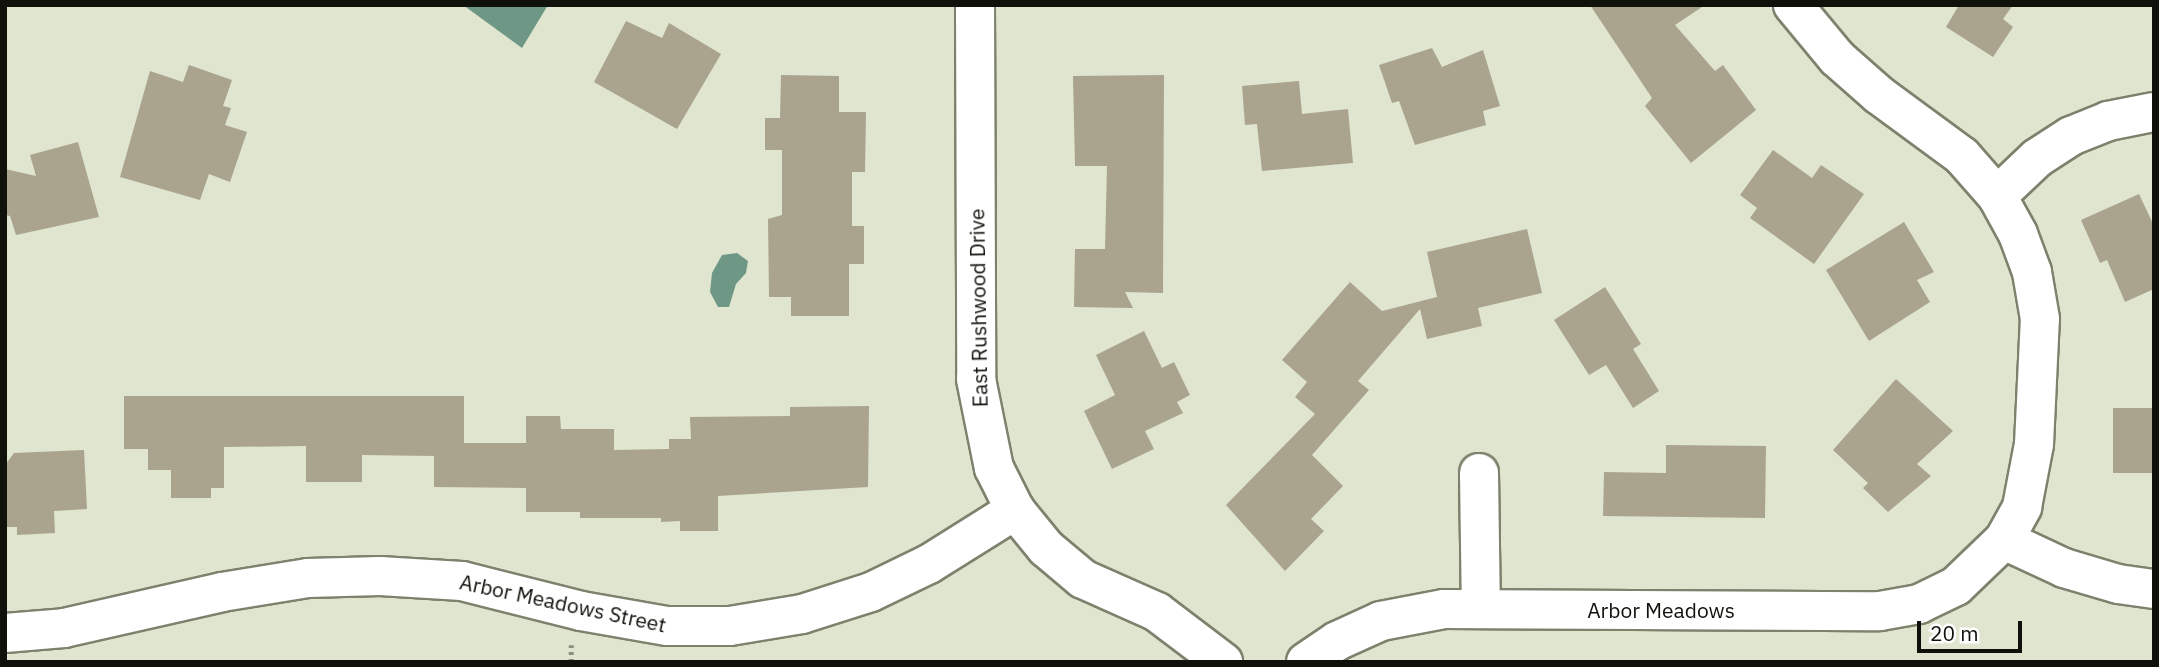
<!DOCTYPE html>
<style>
body{margin:0}
#map{position:relative;width:2159px;height:667px;overflow:hidden;background:#dfe5ce;font-family:"IBM Plex Sans",sans-serif}
div>[style]{position:absolute}
.water>*{inset:0;background:#6e9885}
.building>*{inset:0;background:#aaa48f;transform-origin:0 0}
.path>*{height:4.5px;margin-top:-2.25px;transform-origin:0;background:repeating-linear-gradient(90deg,#8b8f7f 0 3.5px,transparent 0 7px)}
.roads{filter:drop-shadow(2px 0 #7d826d) drop-shadow(-2px 0 #7d826d) drop-shadow(0 2px #7d826d) drop-shadow(0 -2px #7d826d)}
.minor>*{height:38px;margin:-19px;padding:0 19px;transform-origin:19px;border-radius:19px;background:#fff}
span{translate:-50% -50%;white-space:nowrap;text-align:center;line-height:1.15;-webkit-text-stroke:7px #fff;paint-order:stroke}
.street-label{font-size:21px;color:#10110a}
.frame{position:absolute;inset:0;border:7px solid #10110a;pointer-events:none}
.scale{position:absolute;left:1917px;top:621px;width:105px;height:32px;box-sizing:border-box;border:4px solid #10110a;border-top:0;padding-left:9px;font-size:21px;line-height:24px;white-space:nowrap;color:#10110a;-webkit-text-stroke:5px #fff;paint-order:stroke}
</style>
<div id="map">
<div class="water">
<i style="clip-path:polygon(463px 5px,548px 5px,522px 48px)"></i>
<i style="clip-path:polygon(737px 253px,748px 261px,746px 273px,736px 284px,729px 307px,718px 307px,710px 292px,712px 273px,722px 255px)"></i>
</div>
<div class="building">
<i style="clip-path:polygon(1590px 5px,1705px 5px,1675px 25px,1715px 71px,1723px 65px,1756px 110px,1691px 163px,1645px 106px,1652px 98px)"></i>
<i style="clip-path:polygon(1959px 5px,2013px 5px,2003px 19px,2013px 27px,1993px 57px,1946px 27px)"></i>
<i style="clip-path:polygon(626px 21px,662px 38px,669px 23px,721px 54px,677px 129px,594px 82px)"></i>
<i style="clip-path:polygon(1432px 48px,1442px 67px,1483px 50px,1500px 106px,1483px 111px,1486px 125px,1415px 145px,1399px 101px,1392px 103px,1379px 65px)"></i>
<i style="clip-path:polygon(189px 65px,232px 80px,223px 106px,231px 108px,225px 125px,247px 132px,230px 182px,209px 174px,200px 200px,120px 177px,150px 71px,183px 82px)"></i>
<i style="clip-path:polygon(781px 75px,839px 76px,839px 112px,866px 112px,865px 172px,852px 172px,852px 226px,864px 226px,864px 264px,849px 264px,849px 316px,791px 316px,791px 297px,769px 297px,768px 219px,782px 215px,782px 150px,765px 150px,765px 118px,780px 118px)"></i>
<i style="clip-path:polygon(1164px 75px,1163px 293px,1125px 292px,1133px 308px,1074px 307px,1075px 249px,1105px 249px,1107px 166px,1075px 166px,1073px 76px)"></i>
<i style="clip-path:polygon(1299px 81px,1302px 114px,1348px 109px,1353px 163px,1262px 171px,1257px 124px,1245px 125px,1242px 86px)"></i>
<i style="clip-path:polygon(78px 142px,99px 217px,16px 235px,10px 216px,5px 215px,5px 169px,36px 176px,30px 155px)"></i>
<i style="clip-path:polygon(1773px 150px,1812px 178px,1821px 165px,1864px 194px,1814px 264px,1750px 218px,1757px 208px,1740px 195px)"></i>
<i style="clip-path:polygon(2139px 194px,2154px 226px,2154px 289px,2125px 302px,2107px 260px,2100px 263px,2081px 220px)"></i>
<i style="clip-path:polygon(1904px 222px,1934px 272px,1917px 280px,1930px 302px,1869px 341px,1826px 270px)"></i>
<i style="clip-path:polygon(1527px 229px,1542px 293px,1478px 308px,1482px 326px,1427px 339px,1420px 309px,1358px 381px,1369px 390px,1312px 455px,1343px 486px,1311px 519px,1324px 531px,1285px 571px,1226px 505px,1315px 414px,1295px 397px,1307px 382px,1282px 360px,1350px 282px,1382px 311px,1437px 297px,1427px 252px)"></i>
<i style="clip-path:polygon(1605px 287px,1641px 344px,1633px 349px,1659px 391px,1633px 408px,1606px 365px,1589px 375px,1554px 320px)"></i>
<i style="clip-path:polygon(1144px 331px,1162px 368px,1174px 362px,1190px 395px,1177px 402px,1183px 413px,1145px 431px,1154px 449px,1112px 469px,1084px 411px,1115px 395px,1096px 355px)"></i>
<i style="clip-path:polygon(1896px 379px,1953px 431px,1917px 464px,1931px 476px,1888px 512px,1863px 488px,1868px 483px,1833px 450px)"></i>
<i style="clip-path:polygon(124px 396px,464px 396px,464px 443px,526px 443px,526px 416px,560px 416px,561px 429px,614px 429px,614px 450px,669px 449px,669px 439px,691px 439px,690px 417px,790px 416px,790px 407px,869px 406px,868px 487px,718px 496px,718px 531px,680px 531px,680px 521px,661px 522px,661px 518px,580px 518px,580px 512px,526px 512px,526px 488px,434px 487px,434px 456px,362px 455px,362px 482px,306px 482px,306px 446px,224px 447px,224px 488px,211px 488px,211px 498px,171px 498px,171px 470px,148px 470px,148px 449px,124px 449px)"></i>
<i style="left:2113px;top:408px;width:41px;height:65px"></i>
<i style="clip-path:polygon(1666px 445px,1766px 446px,1765px 518px,1603px 516px,1604px 472px,1666px 473px)"></i>
<i style="clip-path:polygon(84px 450px,87px 509px,54px 511px,55px 533px,17px 535px,17px 527px,5px 527px,5px 465px,14px 453px)"></i>
</div>
<div class="path">
<i style="left:571px;top:662px;width:17px;rotate:-90deg"></i>
</div>
<div class="roads">
<div class="minor">
<i style="left:975px;top:5px;width:374px;rotate:89.8deg"></i>
<i style="left:976px;top:379px;width:91px;rotate:78.6deg"></i>
<i style="left:994px;top:468px;width:47px;rotate:63.4deg"></i>
<i style="left:1015px;top:510px;width:49px;rotate:50.8deg"></i>
<i style="left:1046px;top:548px;width:48px;rotate:40deg"></i>
<i style="left:1083px;top:579px;width:81px;rotate:24deg"></i>
<i style="left:1157px;top:612px;width:83px;rotate:37.1deg"></i>
<i style="left:1997px;top:196px;width:55px;rotate:-43.5deg"></i>
<i style="left:2037px;top:158px;width:40px;rotate:-32.9deg"></i>
<i style="left:2071px;top:136px;width:40px;rotate:-22deg"></i>
<i style="left:2108px;top:121px;width:47px;rotate:-11.1deg"></i>
<i style="left:1479px;top:473px;width:136px;rotate:89.2deg"></i>
<i style="left:2004px;top:540px;width:66px;rotate:25deg"></i>
<i style="left:2064px;top:568px;width:56px;rotate:16.5deg"></i>
<i style="left:2118px;top:584px;width:36px;rotate:8deg"></i>
<i style="left:5px;top:633px;width:59px;rotate:-4.8deg"></i>
<i style="left:64px;top:628px;width:162px;rotate:-12.8deg"></i>
<i style="left:222px;top:592px;width:87px;rotate:-9.2deg"></i>
<i style="left:308px;top:578px;width:72px;rotate:-1.6deg"></i>
<i style="left:380px;top:576px;width:82px;rotate:3.5deg"></i>
<i style="left:462px;top:581px;width:123px;rotate:14.1deg"></i>
<i style="left:581px;top:611px;width:87px;rotate:9.9deg"></i>
<i style="left:667px;top:626px;width:63px"></i>
<i style="left:730px;top:626px;width:73px;rotate:-9.5deg"></i>
<i style="left:802px;top:614px;width:72px;rotate:-17.7deg"></i>
<i style="left:871px;top:592px;width:64px;rotate:-25.8deg"></i>
<i style="left:929px;top:564px;width:102px;rotate:-32.1deg"></i>
<i style="left:1306px;top:662px;width:37px;rotate:-34deg"></i>
<i style="left:1337px;top:641px;width:48px;rotate:-24.4deg"></i>
<i style="left:1381px;top:621px;width:64px;rotate:-10.8deg"></i>
<i style="left:1444px;top:609px;width:436px;rotate:0.3deg"></i>
<i style="left:1880px;top:611px;width:40px;rotate:-10deg"></i>
<i style="left:1919px;top:604px;width:41px;rotate:-25.9deg"></i>
<i style="left:1956px;top:586px;width:66px;rotate:-43.8deg"></i>
<i style="left:2004px;top:540px;width:38px;rotate:-61deg"></i>
<i style="left:2022px;top:507px;width:64px;rotate:-79.2deg"></i>
<i style="left:2034px;top:444px;width:125px;rotate:-87.3deg"></i>
<i style="left:2040px;top:319px;width:48px;rotate:-99.7deg"></i>
<i style="left:2032px;top:272px;width:40px;rotate:-110.2deg"></i>
<i style="left:2018px;top:234px;width:43px;rotate:-118.9deg"></i>
<i style="left:1997px;top:196px;width:53px;rotate:-131.2deg"></i>
<i style="left:1962px;top:156px;width:103px;rotate:-143.7deg"></i>
<i style="left:1879px;top:95px;width:56px;rotate:-138.6deg"></i>
<i style="left:1837px;top:58px;width:69px;rotate:-129.7deg"></i>
</div>
</div>
<div class="street-label">
<span style="left:978px;top:308px;rotate:-91deg">East Rushwood Drive</span>
<span style="left:563px;top:603px;rotate:12deg">Arbor Meadows Street</span>
<span style="left:1661px;top:610px">Arbor Meadows</span>
</div>
<div class="frame"></div>
<div class="scale">20 m</div>
</div>
